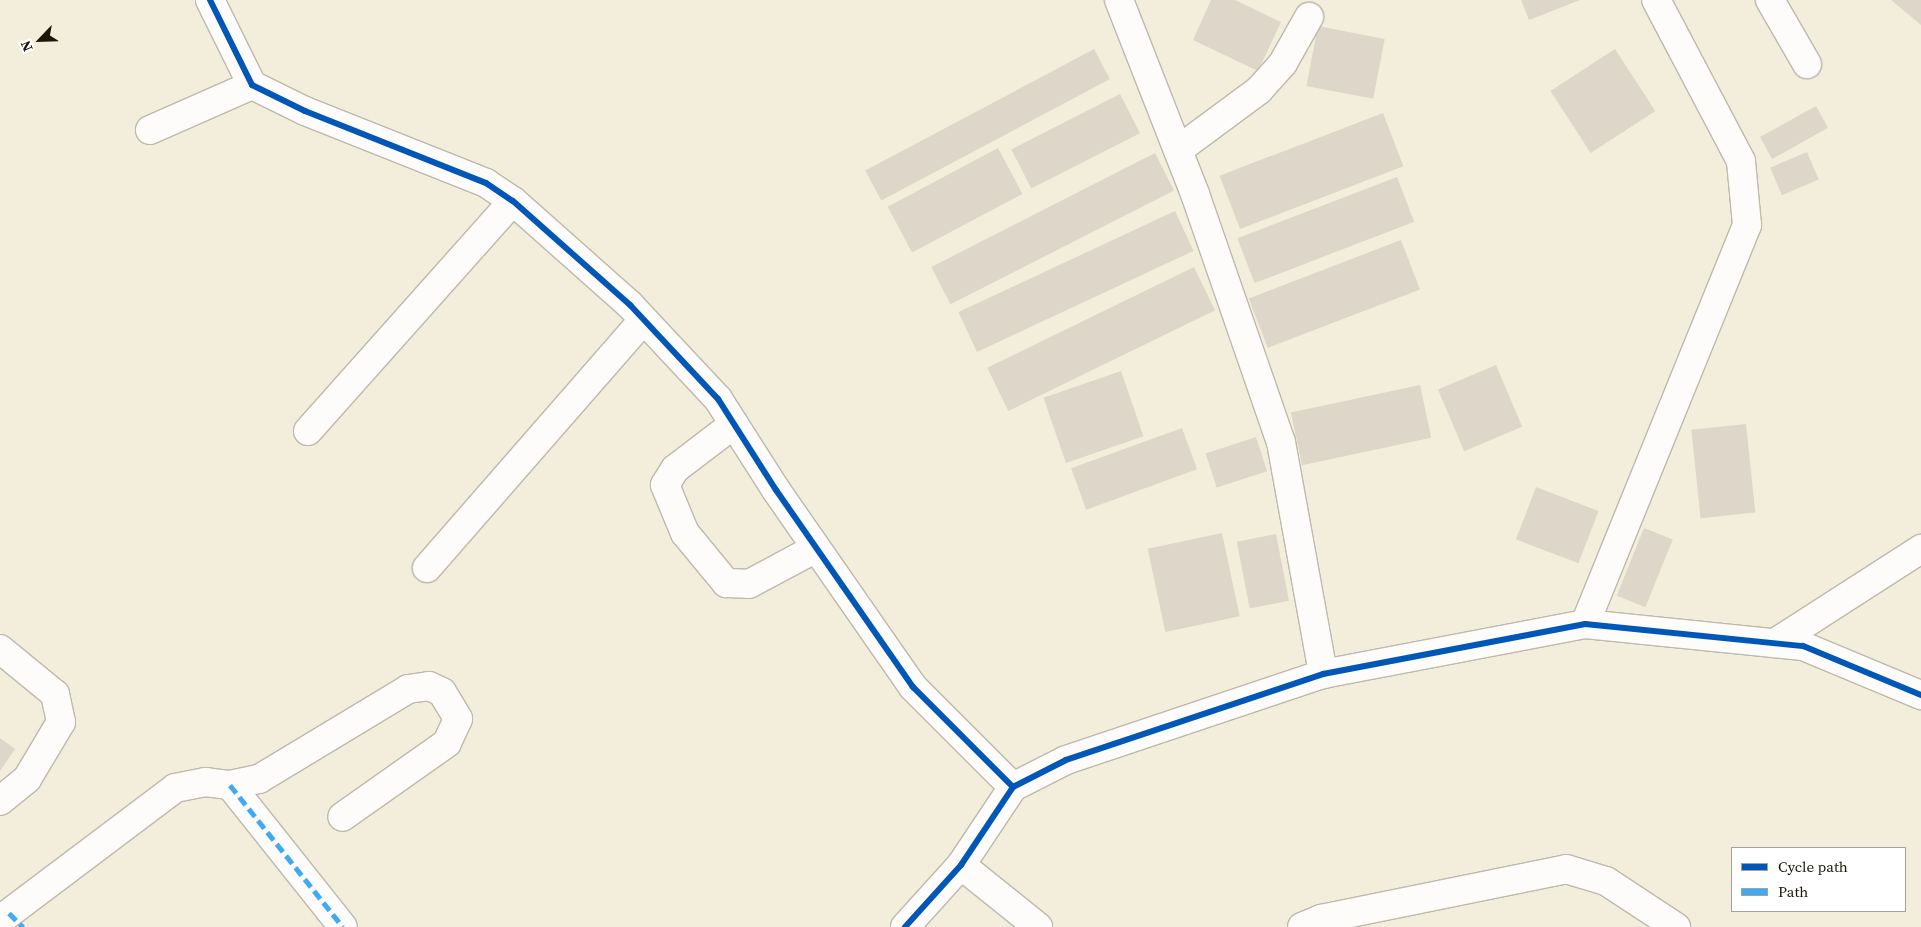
<!DOCTYPE html>
<style>
body{margin:0}
#map{position:relative;width:1921px;height:927px;overflow:hidden;background:#f3eedb;font-family:"Source Serif 4",serif}
div>[style]{position:absolute}
.building>*{inset:0;background:#ded6c8;transform-origin:0 0}
.roads{filter:drop-shadow(1px 0 #bdb9ab) drop-shadow(-1px 0 #bdb9ab) drop-shadow(0 1px #bdb9ab) drop-shadow(0 -1px #bdb9ab)}
.minor>*{height:28px;margin:-14px;padding:0 14px;transform-origin:14px;border-radius:14px;background:#fdfcfa}
.quiet>*{height:5px;margin-top:-2.5px;transform-origin:0;background:repeating-linear-gradient(90deg,#3fa9f5 0 10px,transparent 0 15px)}
.cycleway>*{height:6px;margin:-3px;padding:0 3px;transform-origin:3px;border-radius:3px;background:#0057b8}
span{translate:-50% -50%;white-space:nowrap;text-align:center;line-height:1.15;-webkit-text-stroke:4px #fff;paint-order:stroke}
.legend{position:absolute;left:1731px;top:847px;width:175px;height:65px;box-sizing:border-box;background:#fff;border:1px solid #a3a29d;margin:0;padding:6px 9px;list-style:none;font-size:15px;color:#1a170a}
.legend li{display:flex;align-items:center;gap:10px;height:25px}
.legend b{width:25px;border:1px solid #a3a29d}
.north{position:absolute;left:15px;top:15px;width:50px;height:50px;-webkit-text-stroke:4px #fff;paint-order:stroke;rotate:246deg;font-size:14px;font-weight:700;line-height:20px;text-align:center;color:#1a170a}
.north::after{content:'';display:block;margin:auto;width:18px;height:22px;background:#1a170a;clip-path:polygon(50% 0,100% 100%,50% 72%,0 100%)}
</style>
<div id="map">
<div class="building">
<i style="clip-path:polygon(1211px 0,1235px 0,1281px 22px,1258px 71px,1193px 40px)"></i>
<i style="clip-path:polygon(1521px 0,1580px 0,1529px 20px)"></i>
<i style="clip-path:polygon(1891px 0,1921px 0,1921px 25px)"></i>
<i style="left:1318px;top:26px;width:68px;height:61px;rotate:11deg"></i>
<i style="left:1094px;top:49px;width:34px;height:259px;rotate:62deg"></i>
<i style="left:1615px;top:49px;width:74px;height:77px;rotate:57deg"></i>
<i style="left:1120px;top:94px;width:44px;height:122px;rotate:63deg"></i>
<i style="left:1816px;top:106px;width:25px;height:64px;rotate:61deg"></i>
<i style="left:1383px;top:113px;width:57px;height:175px;rotate:69deg"></i>
<i style="left:998px;top:148px;width:52px;height:125px;rotate:62deg"></i>
<i style="left:1807px;top:152px;width:30px;height:40px;rotate:67deg"></i>
<i style="left:1155px;top:153px;width:42px;height:251px;rotate:63deg"></i>
<i style="left:1397px;top:177px;width:48px;height:171px;rotate:69deg"></i>
<i style="left:1175px;top:211px;width:44px;height:239px;rotate:65deg"></i>
<i style="left:1401px;top:240px;width:53px;height:163px;rotate:69deg"></i>
<i style="left:1194px;top:267px;width:48px;height:230px;rotate:64deg"></i>
<i style="left:1496px;top:365px;width:67px;height:63px;rotate:67deg"></i>
<i style="left:1121px;top:371px;width:69px;height:82px;rotate:71deg"></i>
<i style="left:1420px;top:385px;width:54px;height:132px;rotate:78deg"></i>
<i style="left:1746px;top:424px;width:89px;height:55px;rotate:84deg"></i>
<i style="left:1182px;top:428px;width:44px;height:118px;rotate:70deg"></i>
<i style="left:1256px;top:437px;width:36px;height:53px;rotate:72deg"></i>
<i style="left:1536px;top:487px;width:67px;height:56px;rotate:21deg"></i>
<i style="left:1644px;top:528px;width:31px;height:73px;rotate:22deg"></i>
<i style="left:1222px;top:533px;width:85px;height:76px;rotate:78deg"></i>
<i style="left:1276px;top:534px;width:68px;height:40px;rotate:79deg"></i>
<i style="clip-path:polygon(0 738px,15px 749px,0 771px)"></i>
</div>
<div class="roads">
<div class="minor">
<i style="left:210px;top:0;width:95px;rotate:63.7deg"></i>
<i style="left:252px;top:85px;width:59px;rotate:26.1deg"></i>
<i style="left:305px;top:111px;width:195px;rotate:21.7deg"></i>
<i style="left:486px;top:183px;width:32px;rotate:34deg"></i>
<i style="left:513px;top:201px;width:157px;rotate:41.6deg"></i>
<i style="left:630px;top:305px;width:129px;rotate:46.9deg"></i>
<i style="left:718px;top:399px;width:108px;rotate:57.5deg"></i>
<i style="left:776px;top:490px;width:240px;rotate:55.2deg"></i>
<i style="left:913px;top:687px;width:141px;rotate:45deg"></i>
<i style="left:1119px;top:0;width:208px;rotate:68.6deg"></i>
<i style="left:1195px;top:194px;width:262px;rotate:70.9deg"></i>
<i style="left:1281px;top:442px;width:236px;rotate:79.7deg"></i>
<i style="left:1770px;top:0;width:74px;rotate:60deg"></i>
<i style="left:150px;top:130px;width:111px;rotate:-23.8deg"></i>
<i style="left:1178px;top:150px;width:101px;rotate:-36.5deg"></i>
<i style="left:1259px;top:90px;width:36px;rotate:-48deg"></i>
<i style="left:1283px;top:63px;width:53px;rotate:-60.5deg"></i>
<i style="left:734px;top:424px;width:74px;rotate:142.7deg"></i>
<i style="left:675px;top:469px;width:19px;rotate:122deg"></i>
<i style="left:665px;top:485px;width:52px;rotate:67.4deg"></i>
<i style="left:685px;top:533px;width:65px;rotate:50.6deg"></i>
<i style="left:726px;top:583px;width:23px;rotate:2deg"></i>
<i style="left:749px;top:584px;width:76px;rotate:-28.2deg"></i>
<i style="left:308px;top:431px;width:308px;rotate:-48.3deg"></i>
<i style="left:427px;top:568px;width:329px;rotate:-48.9deg"></i>
<i style="left:1585px;top:624px;width:431px;rotate:-67.9deg"></i>
<i style="left:1747px;top:225px;width:64px;rotate:-95.4deg"></i>
<i style="left:1741px;top:161px;width:182px;rotate:-117.8deg"></i>
<i style="left:1775px;top:643px;width:174px;rotate:-32.8deg"></i>
<i style="left:0;top:649px;width:71px;rotate:39.3deg"></i>
<i style="left:55px;top:694px;width:29px;rotate:78deg"></i>
<i style="left:61px;top:722px;width:66px;rotate:120.8deg"></i>
<i style="left:27px;top:779px;width:35px;rotate:141deg"></i>
<i style="left:230px;top:785px;width:181px;rotate:51.5deg"></i>
<i style="left:961px;top:865px;width:99px;rotate:38.8deg"></i>
<i style="left:0;top:920px;width:219px;rotate:-37deg"></i>
<i style="left:175px;top:788px;width:31px;rotate:-11deg"></i>
<i style="left:205px;top:782px;width:25px;rotate:7deg"></i>
<i style="left:230px;top:785px;width:30px;rotate:-12deg"></i>
<i style="left:259px;top:779px;width:174px;rotate:-31.1deg"></i>
<i style="left:408px;top:689px;width:21px;rotate:-8deg"></i>
<i style="left:429px;top:686px;width:14px;rotate:25deg"></i>
<i style="left:442px;top:692px;width:31px;rotate:59deg"></i>
<i style="left:458px;top:719px;width:26px;rotate:115deg"></i>
<i style="left:447px;top:743px;width:128px;rotate:144.8deg"></i>
<i style="left:905px;top:927px;width:84px;rotate:-47.9deg"></i>
<i style="left:961px;top:865px;width:94px;rotate:-56.3deg"></i>
<i style="left:1013px;top:787px;width:59px;rotate:-27deg"></i>
<i style="left:1066px;top:760px;width:271px;rotate:-18.5deg"></i>
<i style="left:1323px;top:674px;width:267px;rotate:-10.8deg"></i>
<i style="left:1585px;top:624px;width:219px;rotate:5.8deg"></i>
<i style="left:1803px;top:646px;width:128px;rotate:22.6deg"></i>
<i style="left:1302px;top:927px;width:21px;rotate:-23deg"></i>
<i style="left:1321px;top:919px;width:250px;rotate:-11.5deg"></i>
<i style="left:1566px;top:869px;width:42px;rotate:16.7deg"></i>
<i style="left:1606px;top:881px;width:84px;rotate:33.3deg"></i>
</div>
</div>
<div class="quiet">
<i style="left:230px;top:785px;width:181px;rotate:51.5deg"></i>
<i style="left:9px;top:913px;width:20px;rotate:45deg"></i>
</div>
<div class="cycleway">
<i style="left:210px;top:0;width:95px;rotate:63.7deg"></i>
<i style="left:252px;top:85px;width:59px;rotate:26.1deg"></i>
<i style="left:305px;top:111px;width:195px;rotate:21.7deg"></i>
<i style="left:486px;top:183px;width:32px;rotate:34deg"></i>
<i style="left:513px;top:201px;width:157px;rotate:41.6deg"></i>
<i style="left:630px;top:305px;width:129px;rotate:46.9deg"></i>
<i style="left:718px;top:399px;width:108px;rotate:57.5deg"></i>
<i style="left:776px;top:490px;width:240px;rotate:55.2deg"></i>
<i style="left:913px;top:687px;width:141px;rotate:45deg"></i>
<i style="left:905px;top:927px;width:84px;rotate:-47.9deg"></i>
<i style="left:961px;top:865px;width:94px;rotate:-56.3deg"></i>
<i style="left:1013px;top:787px;width:59px;rotate:-27deg"></i>
<i style="left:1066px;top:760px;width:271px;rotate:-18.5deg"></i>
<i style="left:1323px;top:674px;width:267px;rotate:-10.8deg"></i>
<i style="left:1585px;top:624px;width:219px;rotate:5.8deg"></i>
<i style="left:1803px;top:646px;width:128px;rotate:22.6deg"></i>
</div>
<ul class="legend">
<li><b style="height:6px;background:#0057b8"></b>Cycle path</li>
<li><b style="height:6px;background:#3fa9f5"></b>Path</li>
</ul>
<div class="north">N</div>
</div>
